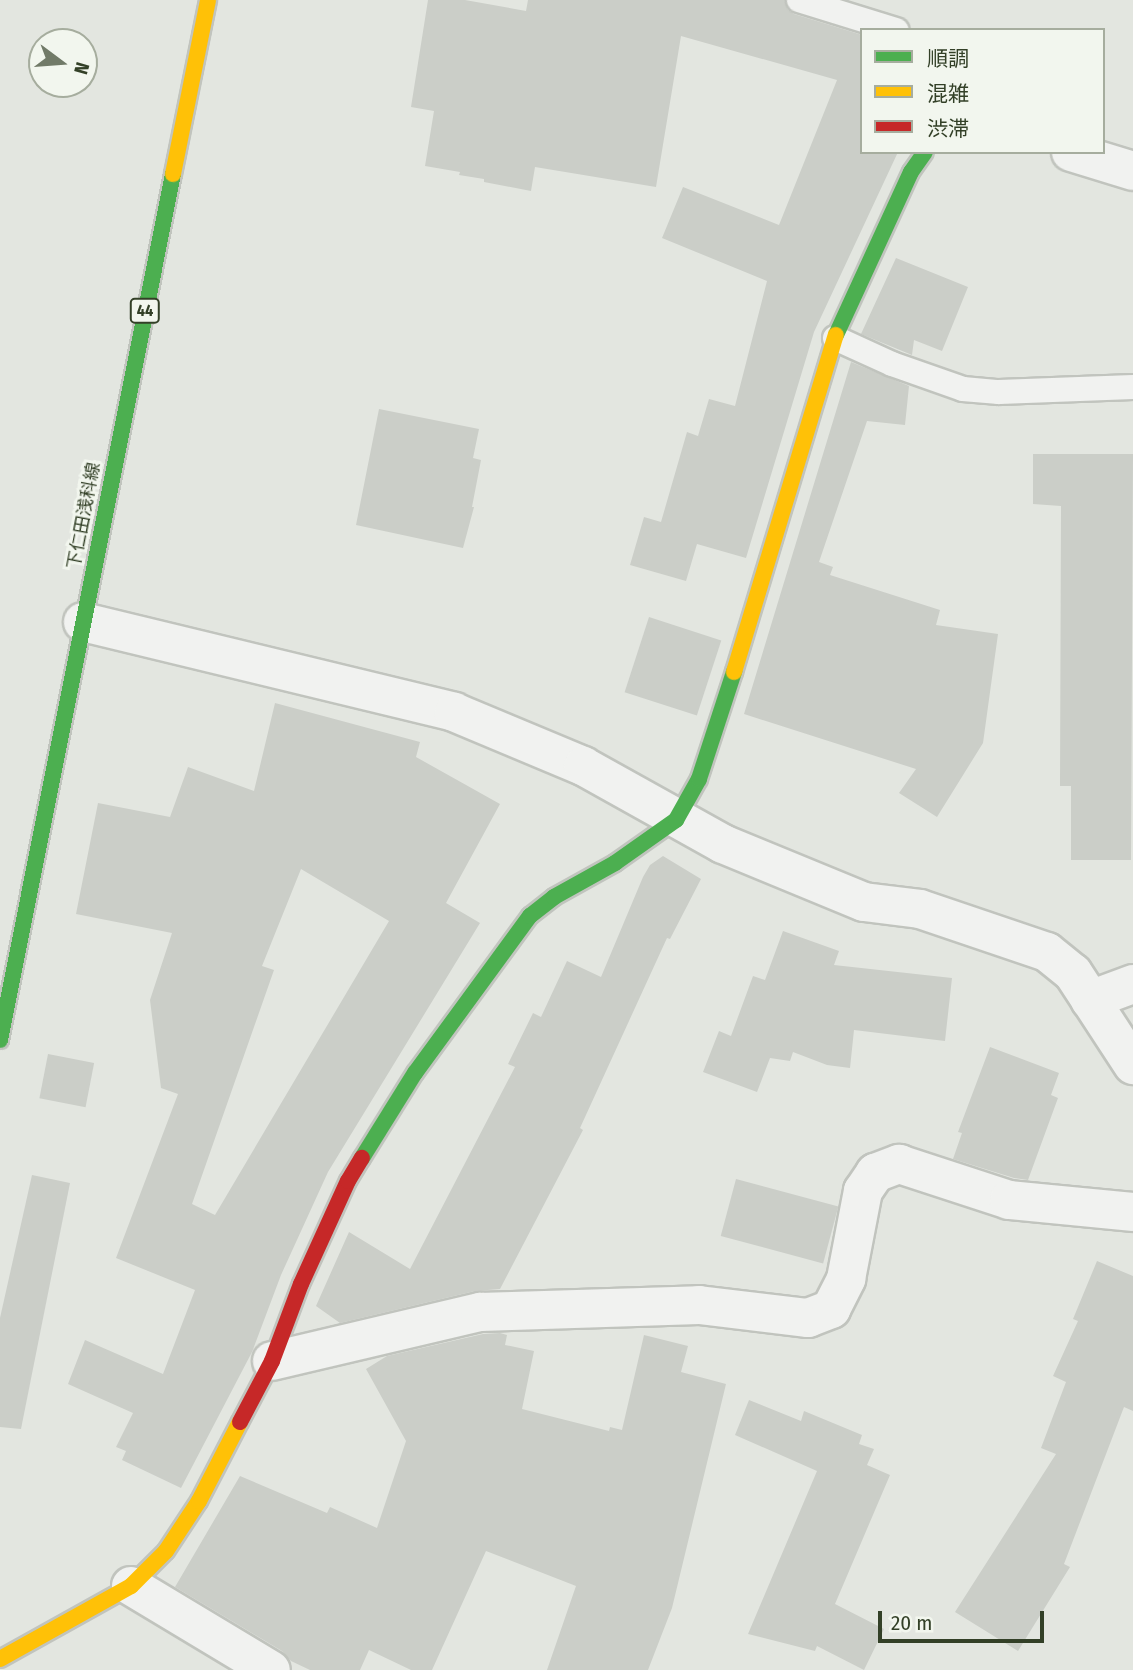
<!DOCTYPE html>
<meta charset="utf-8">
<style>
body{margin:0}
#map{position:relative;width:1133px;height:1670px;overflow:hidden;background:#e3e6e0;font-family:"Fira Sans Condensed","Noto Sans JP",sans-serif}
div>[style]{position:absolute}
.building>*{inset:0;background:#cbcec8;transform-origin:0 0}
.roads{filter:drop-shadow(2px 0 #c1c4be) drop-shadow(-2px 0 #c1c4be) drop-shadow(0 2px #c1c4be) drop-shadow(0 -2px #c1c4be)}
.lane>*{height:24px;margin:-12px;padding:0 12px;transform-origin:12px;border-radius:12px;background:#f1f2f0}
.street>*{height:38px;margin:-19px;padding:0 19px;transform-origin:19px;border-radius:19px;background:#f1f2f0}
.fast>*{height:16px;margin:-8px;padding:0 8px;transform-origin:8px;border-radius:8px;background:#4caf50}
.slow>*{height:16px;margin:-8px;padding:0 8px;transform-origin:8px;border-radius:8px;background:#ffc107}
.jam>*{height:16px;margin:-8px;padding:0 8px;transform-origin:8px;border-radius:8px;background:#c62828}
span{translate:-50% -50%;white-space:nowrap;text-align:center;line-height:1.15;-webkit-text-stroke:6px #f2f6ee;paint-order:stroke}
.shield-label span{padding:2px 5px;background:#f2f6ee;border:2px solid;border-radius:5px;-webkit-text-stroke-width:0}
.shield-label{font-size:16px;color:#334027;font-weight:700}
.street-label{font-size:18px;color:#334027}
.legend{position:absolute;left:860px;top:28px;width:245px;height:126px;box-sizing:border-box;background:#f2f6ee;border:2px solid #a6ad9e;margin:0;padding:9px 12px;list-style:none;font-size:21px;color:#334027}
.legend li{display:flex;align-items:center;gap:14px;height:35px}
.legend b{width:35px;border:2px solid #a6ad9e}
.north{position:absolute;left:28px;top:28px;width:70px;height:70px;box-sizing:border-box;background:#f2f6ee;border:2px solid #a6ad9e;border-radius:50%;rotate:106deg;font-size:19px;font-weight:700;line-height:28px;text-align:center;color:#334027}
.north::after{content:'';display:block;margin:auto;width:24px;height:32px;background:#717a68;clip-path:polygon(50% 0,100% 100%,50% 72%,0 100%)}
.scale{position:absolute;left:878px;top:1611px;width:166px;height:32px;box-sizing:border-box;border:4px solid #334027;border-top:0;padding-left:9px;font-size:21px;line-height:24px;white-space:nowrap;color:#334027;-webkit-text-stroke:5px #f2f6ee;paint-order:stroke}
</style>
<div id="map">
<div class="building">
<i style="clip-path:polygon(428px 0,465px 0,526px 11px,528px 0,785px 0,788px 10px,794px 14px,862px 35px,862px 152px,898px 152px,814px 332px,746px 558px,697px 544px,686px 581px,630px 565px,644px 517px,661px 522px,687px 432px,698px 436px,709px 399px,735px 406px,767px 281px,662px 238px,683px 187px,779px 225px,837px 80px,681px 36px,656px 187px,535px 167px,531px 191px,484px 182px,484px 179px,459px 175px,460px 172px,425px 166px,434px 111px,411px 107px)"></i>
<i style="clip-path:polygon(896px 258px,968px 287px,942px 351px,914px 340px,912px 355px,861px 334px)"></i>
<i style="clip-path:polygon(851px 362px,909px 386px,905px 425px,867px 421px,819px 562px,833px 567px,830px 575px,940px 610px,936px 625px,998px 634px,983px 743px,937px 817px,899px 793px,916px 769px,744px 714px)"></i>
<i style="clip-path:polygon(379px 409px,479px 429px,473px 458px,481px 460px,472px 507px,474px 507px,463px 548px,356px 525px)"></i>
<i style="clip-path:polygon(1033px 454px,1133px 454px,1131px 860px,1071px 860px,1071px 786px,1060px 786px,1061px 506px,1033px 504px)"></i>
<i style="left:649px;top:617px;width:76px;height:79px;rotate:18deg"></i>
<i style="clip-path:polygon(evenodd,275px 703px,420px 742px,416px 757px,500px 804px,446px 903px,480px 923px,328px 1172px,281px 1275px,252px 1352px,181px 1488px,122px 1460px,126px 1451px,116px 1447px,133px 1413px,68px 1384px,85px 1340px,163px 1374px,195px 1290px,116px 1258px,178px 1094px,161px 1088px,150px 1000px,172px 933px,76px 914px,98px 803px,170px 817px,188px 767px,254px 791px,275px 703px,301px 869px,389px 921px,215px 1215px,192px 1204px,274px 970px,262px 966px,301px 869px)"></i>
<i style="clip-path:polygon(663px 856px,701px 879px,670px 939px,667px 938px,580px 1128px,583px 1130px,500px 1289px,475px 1291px,340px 1323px,316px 1306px,349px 1232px,410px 1269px,515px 1067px,508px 1064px,533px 1013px,541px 1017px,567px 961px,601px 977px,643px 877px,650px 865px)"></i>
<i style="clip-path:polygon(783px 931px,839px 951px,834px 965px,952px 978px,945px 1041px,854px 1030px,850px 1068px,827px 1065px,793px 1052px,790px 1061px,770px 1058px,757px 1092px,703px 1072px,719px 1031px,731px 1036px,753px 976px,765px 980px)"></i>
<i style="clip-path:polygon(990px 1047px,1059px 1073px,1051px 1095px,1058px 1098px,1028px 1180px,1014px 1178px,953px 1159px,962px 1133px,958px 1132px)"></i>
<i style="left:48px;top:1054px;width:47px;height:45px;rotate:11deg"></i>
<i style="clip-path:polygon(32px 1175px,70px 1183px,21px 1429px,0 1427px,0 1318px)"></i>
<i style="left:736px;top:1179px;width:106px;height:59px;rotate:15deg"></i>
<i style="clip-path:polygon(1097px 1261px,1133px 1276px,1133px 1411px,1124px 1407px,1064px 1564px,1070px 1567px,1018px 1651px,955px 1612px,1056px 1454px,1041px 1448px,1066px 1382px,1053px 1376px,1078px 1321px,1073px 1319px)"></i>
<i style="clip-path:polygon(500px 1333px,507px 1335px,505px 1345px,534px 1351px,522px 1409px,609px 1431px,610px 1427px,622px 1430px,644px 1335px,688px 1346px,681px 1372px,726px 1384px,672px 1608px,648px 1670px,547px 1670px,576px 1586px,486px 1551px,432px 1670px,411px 1670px,369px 1650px,360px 1670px,310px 1670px,291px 1661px,282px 1651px,175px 1587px,240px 1476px,327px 1513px,330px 1507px,377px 1528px,406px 1441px,366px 1369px,387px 1356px,483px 1334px)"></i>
<i style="clip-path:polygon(749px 1400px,801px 1421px,804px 1411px,862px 1435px,859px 1444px,874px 1449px,867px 1465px,890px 1475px,835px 1604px,884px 1629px,864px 1670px,817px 1646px,815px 1651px,748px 1634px,817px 1471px,735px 1435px)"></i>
</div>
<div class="roads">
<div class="lane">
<i style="left:799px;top:0;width:102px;rotate:17.2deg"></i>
<i style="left:835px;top:338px;width:63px;rotate:24.5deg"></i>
<i style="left:892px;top:364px;width:75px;rotate:19.4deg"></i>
<i style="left:963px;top:389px;width:36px;rotate:5deg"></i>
<i style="left:999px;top:392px;width:134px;rotate:-2.1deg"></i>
</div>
<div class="street">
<i style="left:1071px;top:152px;width:65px;rotate:17deg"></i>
<i style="left:83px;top:622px;width:382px;rotate:13.6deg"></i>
<i style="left:454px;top:712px;width:140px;rotate:22.7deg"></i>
<i style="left:583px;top:766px;width:160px;rotate:29.1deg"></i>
<i style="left:723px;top:844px;width:152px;rotate:22.4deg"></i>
<i style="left:864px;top:902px;width:56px;rotate:7.1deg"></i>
<i style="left:920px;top:909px;width:134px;rotate:18.7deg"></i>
<i style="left:1047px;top:952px;width:33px;rotate:39deg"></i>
<i style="left:1073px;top:973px;width:110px;rotate:56.9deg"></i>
<i style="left:1090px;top:1000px;width:46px;rotate:-20.4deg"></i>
<i style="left:272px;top:1361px;width:214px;rotate:-13.3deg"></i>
<i style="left:480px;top:1312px;width:219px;rotate:-1.8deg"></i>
<i style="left:699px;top:1305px;width:110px;rotate:6.8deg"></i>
<i style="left:808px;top:1318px;width:25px;rotate:-21deg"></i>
<i style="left:831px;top:1309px;width:34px;rotate:-63deg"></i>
<i style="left:846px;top:1279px;width:90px;rotate:-79.1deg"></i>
<i style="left:863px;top:1191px;width:22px;rotate:-56deg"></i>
<i style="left:875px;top:1173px;width:26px;rotate:-21deg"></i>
<i style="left:899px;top:1164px;width:116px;rotate:18.1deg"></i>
<i style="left:1009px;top:1200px;width:125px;rotate:5.5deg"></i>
<i style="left:131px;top:1586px;width:163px;rotate:31deg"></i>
</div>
<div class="fast">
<i style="left:836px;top:335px;width:179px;rotate:-65.3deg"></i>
<i style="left:911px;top:172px;width:24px;rotate:-55deg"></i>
<i style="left:0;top:1040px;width:883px;rotate:-78.7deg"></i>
<i style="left:362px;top:1158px;width:100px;rotate:-58.1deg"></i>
<i style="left:415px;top:1073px;width:195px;rotate:-53.8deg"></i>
<i style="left:530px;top:916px;width:31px;rotate:-38deg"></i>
<i style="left:554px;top:897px;width:70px;rotate:-29.1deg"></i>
<i style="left:615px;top:863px;width:75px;rotate:-35.2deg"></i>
<i style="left:676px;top:820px;width:47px;rotate:-60.7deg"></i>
<i style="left:699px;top:779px;width:113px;rotate:-71.9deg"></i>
</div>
<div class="slow">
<i style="left:173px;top:174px;width:177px;rotate:-78.6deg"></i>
<i style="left:734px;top:672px;width:352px;rotate:-73.2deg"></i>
<i style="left:0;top:1659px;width:150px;rotate:-29.1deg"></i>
<i style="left:131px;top:1586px;width:49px;rotate:-45deg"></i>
<i style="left:166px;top:1551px;width:60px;rotate:-56.6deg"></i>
<i style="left:199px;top:1501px;width:89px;rotate:-62.6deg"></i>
</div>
<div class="jam">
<i style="left:240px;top:1422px;width:69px;rotate:-62.3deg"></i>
<i style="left:272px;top:1361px;width:82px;rotate:-69.4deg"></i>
<i style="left:301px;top:1284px;width:113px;rotate:-65.5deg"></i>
<i style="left:348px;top:1181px;width:27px;rotate:-59deg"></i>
</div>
</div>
<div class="shield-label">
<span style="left:145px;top:311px">44</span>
</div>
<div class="street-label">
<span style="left:84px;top:516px;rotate:-79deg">下仁田浅科線</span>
</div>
<ul class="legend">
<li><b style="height:9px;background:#4caf50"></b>順調</li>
<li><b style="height:9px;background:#ffc107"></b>混雑</li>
<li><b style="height:9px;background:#c62828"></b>渋滞</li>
</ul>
<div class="north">N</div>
<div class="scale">20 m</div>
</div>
